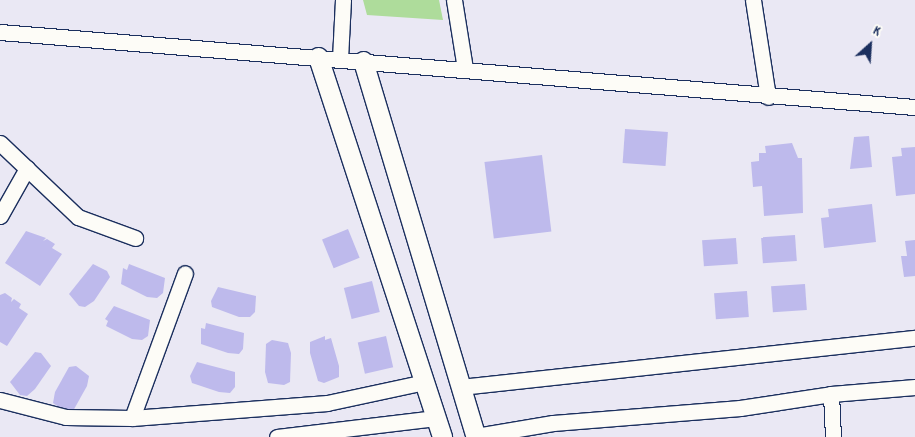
<!DOCTYPE html>
<style>
body{margin:0}
#map{position:relative;width:915px;height:437px;overflow:hidden;background:#eae8f4;font-family:Dekko,sans-serif}
div>[style]{position:absolute}
.green>*{inset:0;background:#aedc9b}
.building>*{inset:0;background:#bebaec;transform-origin:0 0}
.roads{filter:drop-shadow(1px 0 #1b2f5e) drop-shadow(-1px 0 #1b2f5e) drop-shadow(0 1px #1b2f5e) drop-shadow(0 -1px #1b2f5e)}
.minor>*{height:15px;margin:-7.5px;padding:0 7.5px;transform-origin:7.5px;border-radius:7.5px;background:#fdfcf7}
.tertiary>*{height:19px;margin:-9.5px;padding:0 9.5px;transform-origin:9.5px;border-radius:9.5px;background:#fdfcf7}
span{translate:-50% -50%;white-space:nowrap;text-align:center;line-height:1.15;-webkit-text-stroke:5px #fdfcf7;paint-order:stroke}
.north{position:absolute;left:845px;top:20px;width:50px;height:50px;-webkit-text-stroke:4px #fdfcf7;paint-order:stroke;rotate:26deg;font-size:14px;font-weight:700;line-height:20px;text-align:center;color:#1b2f5e}
.north::after{content:'';display:block;margin:auto;width:18px;height:22px;background:#1b2f5e;clip-path:polygon(50% 0,100% 100%,50% 72%,0 100%)}
</style>
<div id="map">
<div class="green">
<i style="clip-path:polygon(363px 0,439px 0,443px 20px,367px 15px)"></i>
</div>
<div class="building">
<i style="left:625px;top:129px;width:43px;height:34px;rotate:4deg"></i>
<i style="clip-path:polygon(869px 136px,872px 167px,850px 169px,854px 137px)"></i>
<i style="clip-path:polygon(792px 143px,798px 158px,802px 158px,803px 213px,764px 216px,762px 186px,753px 187px,751px 162px,759px 161px,759px 153px,766px 153px,765px 146px)"></i>
<i style="clip-path:polygon(915px 147px,915px 194px,896px 196px,892px 157px,902px 156px,901px 148px)"></i>
<i style="left:542px;top:155px;width:77px;height:58px;rotate:83deg"></i>
<i style="clip-path:polygon(872px 204px,876px 242px,824px 248px,821px 218px,829px 217px,828px 209px)"></i>
<i style="left:348px;top:229px;width:31px;height:28px;rotate:68deg"></i>
<i style="clip-path:polygon(26px 231px,46px 238px,43px 241px,47px 239px,55px 244px,52px 248px,62px 254px,40px 286px,5px 263px)"></i>
<i style="left:795px;top:235px;width:26px;height:34px;rotate:86deg"></i>
<i style="left:736px;top:238px;width:26px;height:34px;rotate:86deg"></i>
<i style="clip-path:polygon(915px 240px,915px 276px,904px 277px,901px 256px,907px 256px,905px 241px)"></i>
<i style="clip-path:polygon(93px 264px,107px 271px,110px 277px,94px 301px,85px 307px,79px 306px,69px 294px)"></i>
<i style="clip-path:polygon(129px 264px,165px 278px,163px 293px,157px 298px,147px 297px,121px 284px,123px 268px,127px 270px)"></i>
<i style="left:372px;top:281px;width:32px;height:29px;rotate:76deg"></i>
<i style="left:805px;top:284px;width:26px;height:34px;rotate:86deg"></i>
<i style="clip-path:polygon(218px 287px,256px 296px,255px 312px,250px 317px,239px 317px,212px 307px,211px 301px)"></i>
<i style="left:747px;top:291px;width:26px;height:33px;rotate:86deg"></i>
<i style="clip-path:polygon(5px 293px,12px 298px,11px 302px,14px 299px,21px 304px,19px 308px,28px 314px,7px 346px,0 342px,0 295px)"></i>
<i style="clip-path:polygon(114px 306px,150px 320px,148px 336px,142px 340px,132px 339px,106px 326px,108px 321px,105px 319px)"></i>
<i style="clip-path:polygon(206px 323px,244px 333px,243px 349px,239px 354px,228px 353px,201px 344px,201px 328px,205px 329px)"></i>
<i style="clip-path:polygon(325px 336px,325px 340px,331px 338px,339px 366px,339px 377px,324px 383px,318px 381px,310px 353px,310px 342px)"></i>
<i style="left:386px;top:336px;width:32px;height:29px;rotate:77deg"></i>
<i style="clip-path:polygon(272px 340px,288px 343px,291px 353px,290px 382px,284px 385px,268px 383px,265px 372px,266px 344px)"></i>
<i style="clip-path:polygon(35px 352px,41px 353px,51px 366px,35px 389px,27px 396px,20px 395px,10px 382px)"></i>
<i style="clip-path:polygon(197px 362px,235px 372px,235px 387px,230px 393px,219px 392px,192px 383px,190px 376px)"></i>
<i style="clip-path:polygon(76px 366px,89px 376px,87px 386px,73px 411px,66px 412px,53px 403px,55px 392px,69px 367px)"></i>
</div>
<div class="roads">
<div class="minor">
<i style="left:454px;top:0;width:70px;rotate:80.9deg"></i>
<i style="left:753px;top:0;width:98px;rotate:81.2deg"></i>
<i style="left:0;top:32px;width:918px;rotate:4.69deg"></i>
<i style="left:340px;top:59px;width:59px;rotate:-87.1deg"></i>
<i style="left:0;top:143px;width:108px;rotate:43.5deg"></i>
<i style="left:78px;top:217px;width:61px;rotate:20.2deg"></i>
<i style="left:0;top:216px;width:55px;rotate:-60.6deg"></i>
<i style="left:461px;top:387px;width:457px;rotate:-6.2deg"></i>
<i style="left:831px;top:394px;width:43px;rotate:87.3deg"></i>
<i style="left:0;top:400px;width:68px;rotate:14.4deg"></i>
<i style="left:66px;top:417px;width:66px;rotate:0.9deg"></i>
<i style="left:132px;top:418px;width:196px;rotate:-4.4deg"></i>
<i style="left:327px;top:403px;width:100px;rotate:-12.1deg"></i>
<i style="left:132px;top:418px;width:154px;rotate:-69.9deg"></i>
<i style="left:476px;top:436px;width:78px;rotate:-9.6deg"></i>
<i style="left:553px;top:423px;width:188px;rotate:-4.6deg"></i>
<i style="left:740px;top:408px;width:92px;rotate:-8.7deg"></i>
<i style="left:831px;top:394px;width:84px;rotate:-4.8deg"></i>
<i style="left:277px;top:437px;width:160px;rotate:-6.8deg"></i>
</div>
<div class="tertiary">
<i style="left:318px;top:57px;width:400px;rotate:71.9deg"></i>
<i style="left:363px;top:61px;width:393px;rotate:73.3deg"></i>
</div>
</div>
<div class="north">K</div>
</div>
